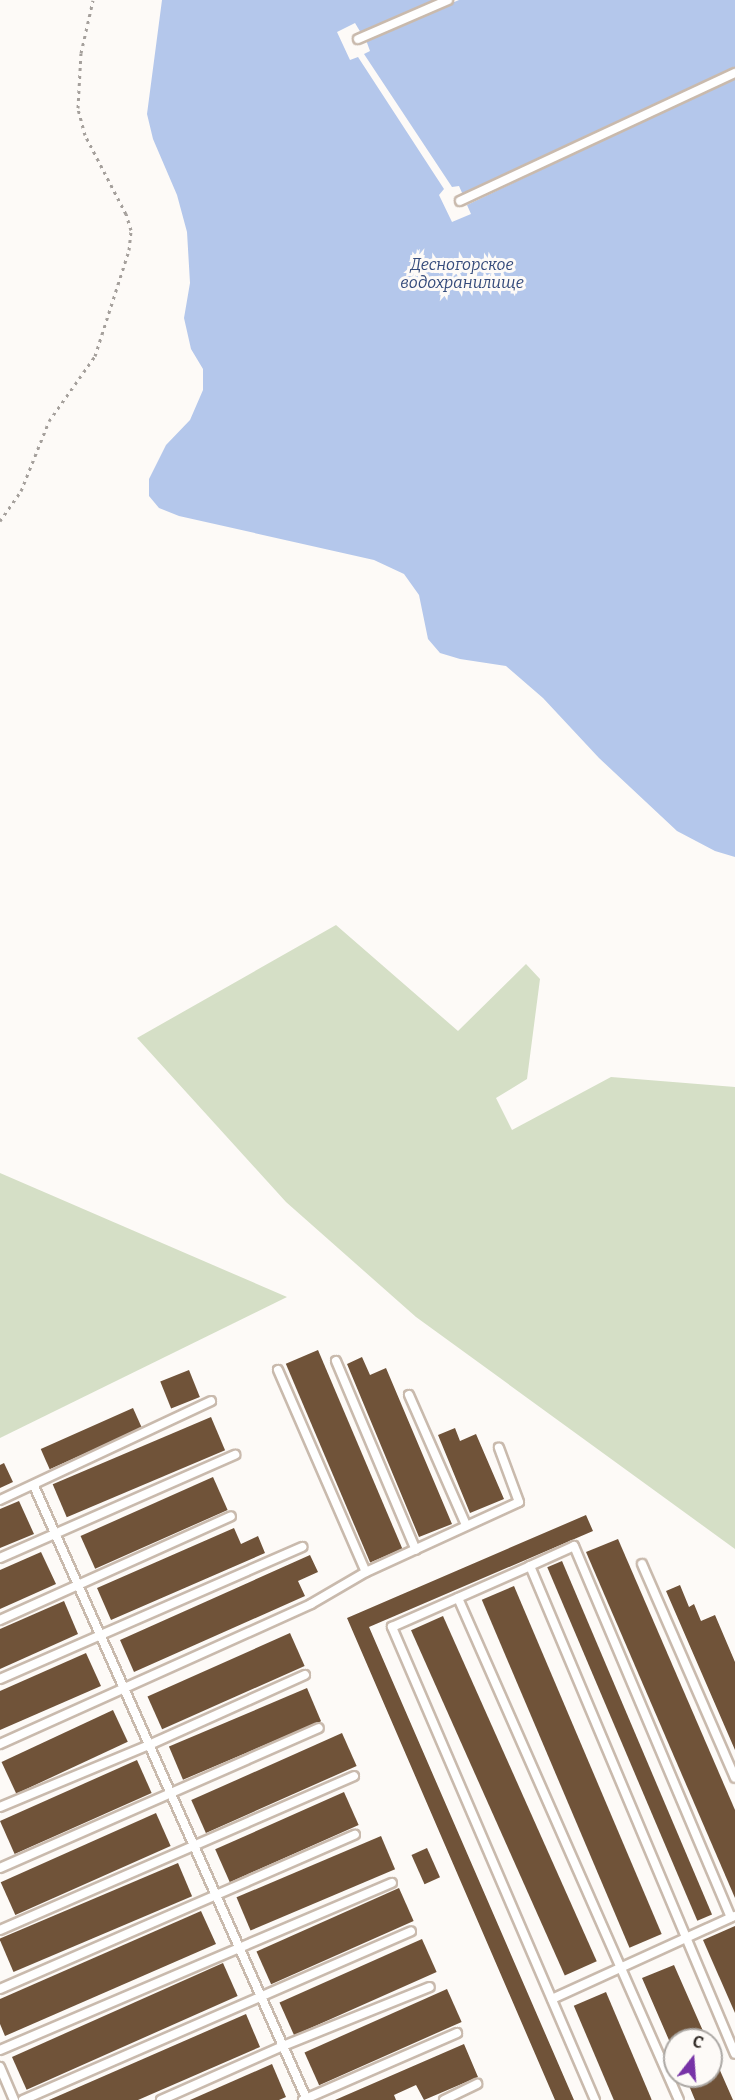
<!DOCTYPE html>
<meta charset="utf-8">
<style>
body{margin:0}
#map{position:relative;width:735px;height:2100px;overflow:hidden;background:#fdfaf7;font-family:Bitter,serif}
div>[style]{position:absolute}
.green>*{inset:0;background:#d5dfc6}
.water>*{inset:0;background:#b4c7eb}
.pier>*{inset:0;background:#fdfaf7}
.building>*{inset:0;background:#705339;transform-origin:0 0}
.path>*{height:3px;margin-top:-1.5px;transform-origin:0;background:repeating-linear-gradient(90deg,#a5a09c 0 3px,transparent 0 7.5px)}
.roads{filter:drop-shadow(2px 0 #c9baad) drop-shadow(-2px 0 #c9baad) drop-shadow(0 2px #c9baad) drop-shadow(0 -2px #c9baad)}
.service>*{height:8px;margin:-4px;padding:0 4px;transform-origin:4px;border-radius:4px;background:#fff}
span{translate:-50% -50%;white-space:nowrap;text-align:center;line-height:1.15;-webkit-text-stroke:6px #fdfaf7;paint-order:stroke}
.water-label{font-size:16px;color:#354b7b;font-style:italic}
.north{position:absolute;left:663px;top:2028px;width:60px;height:60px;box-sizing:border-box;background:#fdfaf7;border:2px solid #aca8a4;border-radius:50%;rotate:17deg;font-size:16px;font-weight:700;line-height:24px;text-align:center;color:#322c27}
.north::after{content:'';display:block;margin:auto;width:21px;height:27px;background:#7733a7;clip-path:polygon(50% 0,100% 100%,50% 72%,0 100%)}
</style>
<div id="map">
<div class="green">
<i style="clip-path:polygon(336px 925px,458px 1031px,526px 964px,540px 979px,527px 1079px,496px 1098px,512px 1130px,611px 1077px,735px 1087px,735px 1549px,416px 1317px,286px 1202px,137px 1038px)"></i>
<i style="clip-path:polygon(0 1173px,287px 1297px,0 1438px)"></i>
</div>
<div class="water">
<i style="clip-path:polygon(162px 0,735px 0,735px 857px,715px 851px,677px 831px,599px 758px,543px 698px,506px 666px,460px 659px,440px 653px,428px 639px,419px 595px,404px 574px,374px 560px,179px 516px,159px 508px,149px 496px,149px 479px,166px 445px,190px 420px,203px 390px,203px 369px,191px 349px,184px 318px,190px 283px,187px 232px,177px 195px,153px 139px,147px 114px)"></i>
</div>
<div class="pier">
<i style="clip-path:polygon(436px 0,459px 0,366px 40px,370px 51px,364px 54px,452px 187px,459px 186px,463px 195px,735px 68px,735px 77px,467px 205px,471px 214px,452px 222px,439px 195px,444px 189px,358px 57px,350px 60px,337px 32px,355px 23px,361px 33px)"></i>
</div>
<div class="building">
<i style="left:318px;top:1350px;width:216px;height:35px;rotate:67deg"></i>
<i style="clip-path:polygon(362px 1357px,370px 1375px,386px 1368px,452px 1524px,419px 1537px,347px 1364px)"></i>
<i style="left:189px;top:1370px;width:29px;height:31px;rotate:68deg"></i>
<i style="left:133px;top:1408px;width:22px;height:101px;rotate:66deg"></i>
<i style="left:211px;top:1417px;width:36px;height:172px;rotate:67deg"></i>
<i style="clip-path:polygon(455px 1428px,460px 1441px,476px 1434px,504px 1499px,470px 1513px,438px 1435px)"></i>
<i style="clip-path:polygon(4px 1463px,13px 1482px,0 1488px,0 1465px)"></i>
<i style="left:213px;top:1477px;width:36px;height:145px;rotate:66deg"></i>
<i style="clip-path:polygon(19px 1501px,34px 1534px,0 1548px,0 1509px)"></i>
<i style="clip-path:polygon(586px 1515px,593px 1531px,369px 1627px,574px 2100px,555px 2100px,347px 1618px)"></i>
<i style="clip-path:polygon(234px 1528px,241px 1544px,258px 1536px,265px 1553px,111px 1620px,97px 1588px)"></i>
<i style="clip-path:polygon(618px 1539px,735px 1810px,735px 1898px,586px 1552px)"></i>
<i style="clip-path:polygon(41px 1552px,56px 1584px,0 1609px,0 1570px)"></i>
<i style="clip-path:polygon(310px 1555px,318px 1572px,298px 1581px,305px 1596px,134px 1672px,120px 1640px)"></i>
<i style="left:562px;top:1561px;width:384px;height:16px;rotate:67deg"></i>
<i style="clip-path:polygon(680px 1585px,689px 1607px,694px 1604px,701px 1621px,715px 1615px,735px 1662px,735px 1750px,666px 1591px)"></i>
<i style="left:514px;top:1586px;width:378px;height:35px;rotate:67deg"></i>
<i style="clip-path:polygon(64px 1601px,78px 1634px,0 1669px,0 1629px)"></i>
<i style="left:443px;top:1616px;width:378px;height:35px;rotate:66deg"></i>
<i style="left:290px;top:1633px;width:36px;height:156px;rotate:66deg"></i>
<i style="clip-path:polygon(86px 1653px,101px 1686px,0 1730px,0 1691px)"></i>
<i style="left:307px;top:1688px;width:36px;height:150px;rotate:67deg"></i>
<i style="left:113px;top:1710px;width:35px;height:123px;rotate:65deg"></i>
<i style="left:342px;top:1733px;width:36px;height:165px;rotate:66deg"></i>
<i style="left:137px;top:1760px;width:36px;height:150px;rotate:66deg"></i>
<i style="left:344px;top:1792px;width:36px;height:141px;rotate:66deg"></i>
<i style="left:156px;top:1813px;width:36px;height:170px;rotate:66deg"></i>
<i style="left:381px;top:1836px;width:36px;height:157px;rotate:67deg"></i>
<i style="left:427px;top:1848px;width:32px;height:17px;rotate:66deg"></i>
<i style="left:178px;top:1863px;width:36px;height:194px;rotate:67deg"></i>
<i style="left:399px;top:1888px;width:36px;height:156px;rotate:66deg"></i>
<i style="clip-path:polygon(201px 1911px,216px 1944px,5px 2036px,0 2024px,0 1999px)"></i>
<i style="clip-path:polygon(735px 1926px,735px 2013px,703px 1940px)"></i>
<i style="left:422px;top:1939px;width:36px;height:156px;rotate:66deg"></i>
<i style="left:223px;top:1963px;width:36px;height:231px;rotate:66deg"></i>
<i style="clip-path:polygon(674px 1965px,707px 2040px,675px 2040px,675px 2054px,642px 1978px)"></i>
<i style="left:447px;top:1989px;width:36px;height:156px;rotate:66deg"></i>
<i style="left:606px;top:1992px;width:117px;height:35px;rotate:67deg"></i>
<i style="clip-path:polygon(246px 2014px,260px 2047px,138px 2100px,49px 2100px)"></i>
<i style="clip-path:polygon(464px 2044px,478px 2077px,424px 2100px,416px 2085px,394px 2095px,396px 2100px,335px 2100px)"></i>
<i style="clip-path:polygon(711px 2050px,733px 2100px,695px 2100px,685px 2076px,711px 2076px)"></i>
<i style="clip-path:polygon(272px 2064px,286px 2097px,279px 2100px,190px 2100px)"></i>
</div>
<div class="path">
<i style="left:0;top:521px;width:37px;rotate:-55deg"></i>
<i style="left:21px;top:491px;width:75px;rotate:-68.2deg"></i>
<i style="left:49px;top:421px;width:80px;rotate:-54.7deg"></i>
<i style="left:95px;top:356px;width:111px;rotate:-72.2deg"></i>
<i style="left:129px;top:250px;width:20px;rotate:-84deg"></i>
<i style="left:131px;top:230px;width:17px;rotate:-107deg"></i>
<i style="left:126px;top:214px;width:89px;rotate:-117.4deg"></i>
<i style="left:85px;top:135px;width:28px;rotate:-105deg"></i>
<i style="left:78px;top:108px;width:55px;rotate:-86.9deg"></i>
<i style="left:81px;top:53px;width:54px;rotate:-77.2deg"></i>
</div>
<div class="roads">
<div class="service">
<i style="left:358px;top:39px;width:98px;rotate:-23.4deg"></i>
<i style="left:460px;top:201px;width:303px;rotate:-25deg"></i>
<i style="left:336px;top:1361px;width:205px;rotate:67.1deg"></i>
<i style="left:278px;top:1370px;width:220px;rotate:66.5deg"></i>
<i style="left:409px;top:1395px;width:142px;rotate:66.3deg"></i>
<i style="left:34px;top:1486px;width:672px;rotate:66.03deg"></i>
<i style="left:0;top:1500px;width:233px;rotate:-25.1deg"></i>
<i style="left:0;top:1558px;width:257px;rotate:-23.7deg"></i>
<i style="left:642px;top:1564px;width:233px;rotate:66.5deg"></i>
<i style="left:530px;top:1566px;width:48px;rotate:-24.4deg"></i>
<i style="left:574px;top:1546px;width:403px;rotate:67.1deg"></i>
<i style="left:458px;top:1598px;width:548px;rotate:66.24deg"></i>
<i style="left:0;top:1620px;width:253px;rotate:-24.2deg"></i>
<i style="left:0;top:1679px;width:330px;rotate:-23.6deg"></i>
<i style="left:0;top:1744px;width:341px;rotate:-24.2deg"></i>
<i style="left:311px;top:1604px;width:64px;rotate:-30.2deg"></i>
<i style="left:366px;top:1572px;width:168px;rotate:-24.6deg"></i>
<i style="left:519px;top:1502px;width:58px;rotate:-110.3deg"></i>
<i style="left:0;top:1807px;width:161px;rotate:-22.6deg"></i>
<i style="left:149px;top:1745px;width:171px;rotate:-24.2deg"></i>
<i style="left:0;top:1868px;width:348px;rotate:-23.7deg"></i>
<i style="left:0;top:1930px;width:386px;rotate:-23.5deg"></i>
<i style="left:0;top:1989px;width:387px;rotate:-23.5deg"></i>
<i style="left:552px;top:1999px;width:200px;rotate:-24.5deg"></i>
<i style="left:0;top:2050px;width:426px;rotate:-23.1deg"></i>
<i style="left:0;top:2067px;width:36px;rotate:67deg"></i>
<i style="left:23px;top:2100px;width:423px;rotate:-23.5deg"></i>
<i style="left:161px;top:2100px;width:133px;rotate:-23.9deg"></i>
<i style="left:283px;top:2046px;width:158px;rotate:-21.9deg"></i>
<i style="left:303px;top:2100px;width:168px;rotate:-23.5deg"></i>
<i style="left:444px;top:2100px;width:37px;rotate:-26deg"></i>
<i style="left:595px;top:2100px;width:515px;rotate:-113.23deg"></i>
<i style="left:392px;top:1627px;width:151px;rotate:-23.8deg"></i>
<i style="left:530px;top:1566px;width:529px;rotate:67.21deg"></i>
</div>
</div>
<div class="water-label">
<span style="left:462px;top:274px">Десногорское<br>водохранилище</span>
</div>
<div class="north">С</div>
</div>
